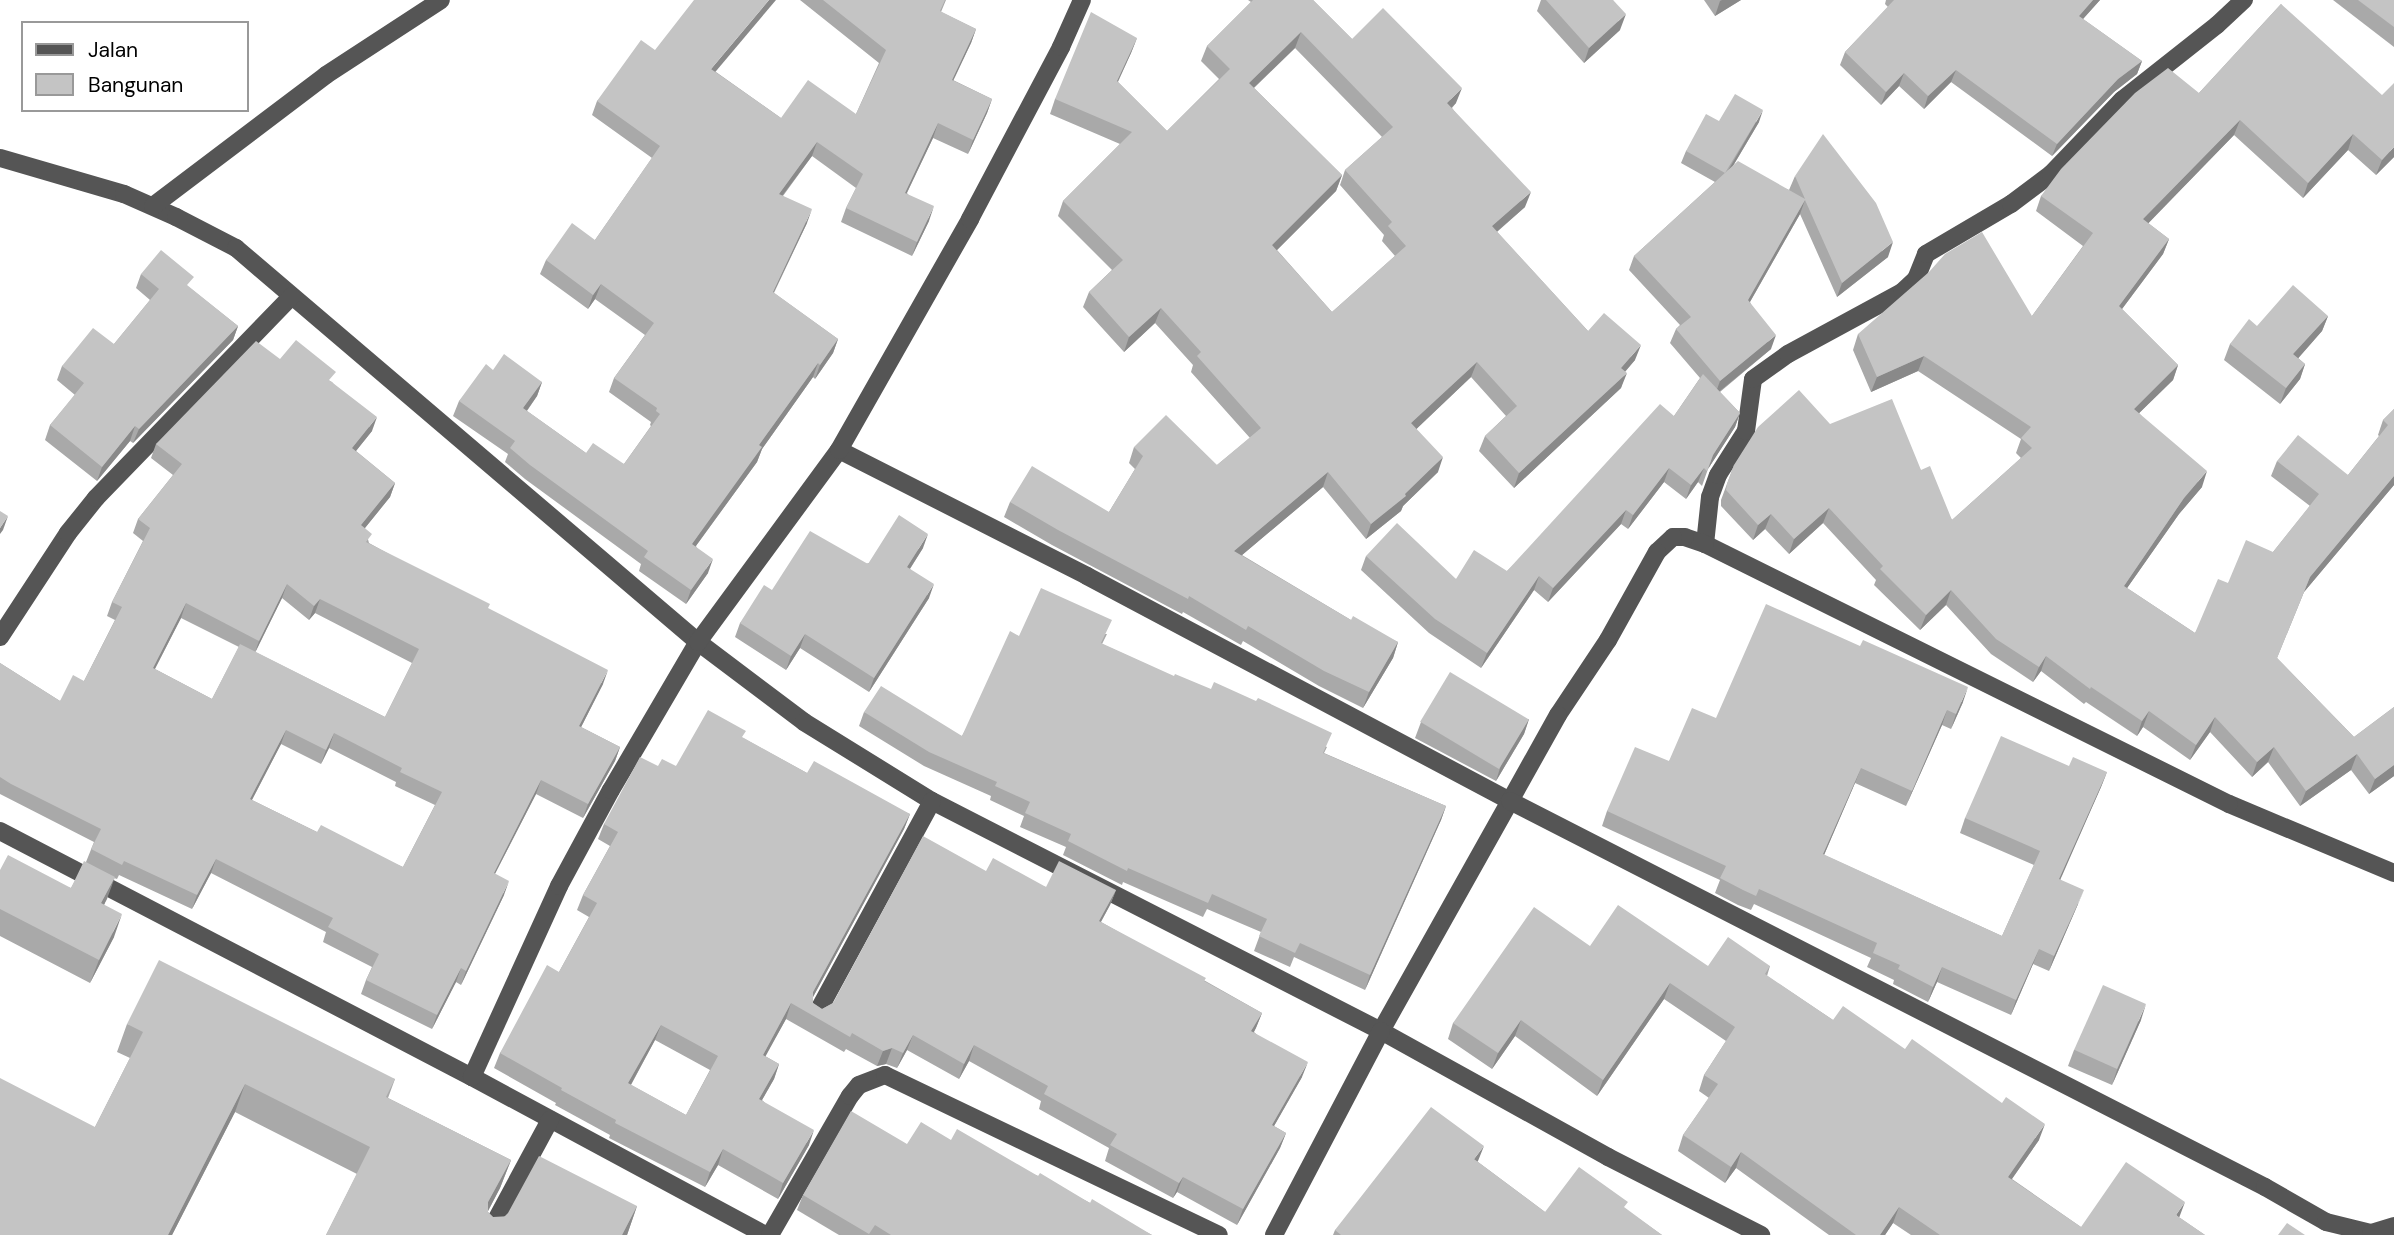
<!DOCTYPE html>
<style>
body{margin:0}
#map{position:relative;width:2394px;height:1235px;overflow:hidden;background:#fff;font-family:"DM Sans",sans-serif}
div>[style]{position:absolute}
.minor>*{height:18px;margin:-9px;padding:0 9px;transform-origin:9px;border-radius:9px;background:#555}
.wall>*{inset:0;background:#a9a9a9}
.shaded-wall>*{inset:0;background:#898989}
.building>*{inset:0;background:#c4c4c4;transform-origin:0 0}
span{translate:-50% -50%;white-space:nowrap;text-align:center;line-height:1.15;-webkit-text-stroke:5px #fff;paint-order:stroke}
.legend{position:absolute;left:21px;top:21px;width:228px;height:91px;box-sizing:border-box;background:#fff;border:2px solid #999;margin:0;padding:9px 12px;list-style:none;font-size:21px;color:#000}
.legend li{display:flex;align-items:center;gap:14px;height:35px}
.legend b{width:35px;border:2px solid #999}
</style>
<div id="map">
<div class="minor">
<i style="left:0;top:158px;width:129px;rotate:16.2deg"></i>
<i style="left:124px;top:194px;width:57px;rotate:23.9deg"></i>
<i style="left:176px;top:217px;width:68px;rotate:27.3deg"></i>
<i style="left:236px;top:248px;width:607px;rotate:40.46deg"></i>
<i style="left:698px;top:642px;width:133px;rotate:37deg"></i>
<i style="left:804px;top:722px;width:150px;rotate:31.7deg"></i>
<i style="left:932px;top:801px;width:504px;rotate:27.12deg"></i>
<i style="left:1381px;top:1031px;width:260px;rotate:29deg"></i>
<i style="left:1608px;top:1157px;width:172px;rotate:27deg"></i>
<i style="left:153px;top:206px;width:217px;rotate:-37.1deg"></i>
<i style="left:326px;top:75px;width:137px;rotate:-33.1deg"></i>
<i style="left:839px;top:450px;width:278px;rotate:26.9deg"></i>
<i style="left:1087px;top:576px;width:479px;rotate:28deg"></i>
<i style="left:1510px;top:801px;width:264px;rotate:119.3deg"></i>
<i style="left:1381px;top:1031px;width:230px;rotate:117.7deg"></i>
<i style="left:1705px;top:544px;width:47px;rotate:-83.9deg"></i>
<i style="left:1710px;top:497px;width:23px;rotate:-70deg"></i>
<i style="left:1718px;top:475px;width:52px;rotate:-57.5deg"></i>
<i style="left:1746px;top:431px;width:52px;rotate:-82.3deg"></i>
<i style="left:1753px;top:379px;width:43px;rotate:-35.5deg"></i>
<i style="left:1788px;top:354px;width:130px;rotate:-28.5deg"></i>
<i style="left:1902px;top:292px;width:19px;rotate:-43deg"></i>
<i style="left:1916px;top:279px;width:27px;rotate:-68deg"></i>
<i style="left:1926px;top:254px;width:99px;rotate:-30.5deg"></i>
<i style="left:2011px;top:204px;width:50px;rotate:-36.9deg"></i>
<i style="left:2051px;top:174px;width:103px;rotate:-46.2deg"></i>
<i style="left:2122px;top:100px;width:121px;rotate:-38.3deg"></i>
<i style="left:2217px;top:25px;width:37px;rotate:-43deg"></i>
<i style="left:0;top:637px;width:124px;rotate:-56.8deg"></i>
<i style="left:68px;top:533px;width:45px;rotate:-51.3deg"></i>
<i style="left:96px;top:498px;width:281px;rotate:-45.9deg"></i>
<i style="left:0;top:831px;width:532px;rotate:27.53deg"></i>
<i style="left:472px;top:1077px;width:333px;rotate:28.3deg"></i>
<i style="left:2394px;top:873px;width:179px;rotate:-157.3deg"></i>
<i style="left:2229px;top:804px;width:585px;rotate:-153.61deg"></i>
<i style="left:1705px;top:544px;width:21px;rotate:-161deg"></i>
<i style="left:1685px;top:537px;width:12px;rotate:180deg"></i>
<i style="left:1673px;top:537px;width:22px;rotate:137deg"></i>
<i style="left:1657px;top:552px;width:101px;rotate:119.1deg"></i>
<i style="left:1608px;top:640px;width:90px;rotate:123.7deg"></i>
<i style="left:1558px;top:715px;width:98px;rotate:119.2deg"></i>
<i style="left:1510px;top:801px;width:848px;rotate:27.08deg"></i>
<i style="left:2265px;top:1187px;width:70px;rotate:29.8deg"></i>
<i style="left:2326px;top:1222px;width:46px;rotate:13.7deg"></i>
<i style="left:2371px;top:1233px;width:24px;rotate:-17deg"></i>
<i style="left:817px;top:1013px;width:241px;rotate:-61.5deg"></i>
<i style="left:472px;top:1077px;width:210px;rotate:-65.5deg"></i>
<i style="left:559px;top:886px;width:109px;rotate:-61.6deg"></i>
<i style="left:611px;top:790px;width:172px;rotate:-59.6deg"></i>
<i style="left:698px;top:642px;width:238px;rotate:-53.7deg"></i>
<i style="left:839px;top:450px;width:266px;rotate:-60.4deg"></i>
<i style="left:970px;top:219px;width:195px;rotate:-62.1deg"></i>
<i style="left:1061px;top:47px;width:51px;rotate:-65.9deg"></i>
<i style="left:488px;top:1235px;width:131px;rotate:-61.7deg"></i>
<i style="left:770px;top:1235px;width:160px;rotate:-60.1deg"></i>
<i style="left:850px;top:1096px;width:14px;rotate:-51deg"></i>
<i style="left:859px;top:1085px;width:28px;rotate:-21deg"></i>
<i style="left:885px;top:1075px;width:370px;rotate:25.6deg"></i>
</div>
<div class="wall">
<i style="clip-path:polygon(800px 0,946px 0,941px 12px,976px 29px,971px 43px,953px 80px,992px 99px,987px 113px,968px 154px,933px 138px,907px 193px,929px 221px,912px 256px,841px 222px,846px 208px,856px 188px,812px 156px,783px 196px,807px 223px,774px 293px,838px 339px,833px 353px,815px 379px,813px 377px,762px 449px,757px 462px,696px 546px,708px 573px,686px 604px,639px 571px,641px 564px,525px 479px,505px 462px,508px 454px,453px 416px,459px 401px,493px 370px,542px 382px,537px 396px,527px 411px,586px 453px,624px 464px,651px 426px,650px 425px,651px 422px,609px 392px,614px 378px,645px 335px,595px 299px,588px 309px,540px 274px,546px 260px,595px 240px,652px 158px,592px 115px,597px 101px,655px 50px,716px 72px,781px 118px,856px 114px,879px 63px)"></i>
<i style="clip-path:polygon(evenodd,1248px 0,1313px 0,1352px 39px,1456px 103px,1452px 108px,1525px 207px,1497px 232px,1588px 331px,1635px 360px,1625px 372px,1621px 388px,1514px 488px,1479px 451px,1485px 436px,1506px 416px,1471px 377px,1416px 429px,1438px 472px,1403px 506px,1401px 511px,1366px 539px,1323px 487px,1242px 555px,1351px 620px,1398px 642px,1393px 658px,1363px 708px,1319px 686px,1243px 641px,1241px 645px,1183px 612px,1182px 614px,1052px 545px,1004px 517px,1010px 502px,1109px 512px,1135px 469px,1129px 463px,1134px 447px,1217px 465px,1250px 438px,1191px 372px,1193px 365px,1155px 323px,1124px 352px,1083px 307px,1089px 292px,1112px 270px,1058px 216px,1063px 201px,1120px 144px,1050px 114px,1055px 99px,1137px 38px,1131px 53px,1118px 82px,1167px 131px,1219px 79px,1201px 61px,1207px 46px,1251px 2px,1248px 0,1295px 48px,1382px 137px,1345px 170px,1340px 185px,1384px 235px,1382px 241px,1395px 256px,1332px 312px,1277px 250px,1336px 191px,1342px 175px,1254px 88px,1295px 48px)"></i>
<i style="clip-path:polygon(1541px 0,1613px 0,1620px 30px,1584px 63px,1537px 11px)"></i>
<i style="clip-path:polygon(1704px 0,1741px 0,1715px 16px)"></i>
<i style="clip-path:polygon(1886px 0,2100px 0,2083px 19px,2142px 61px,2137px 74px,2114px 92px,2052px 156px,1951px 82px,1924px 109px,1899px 86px,1881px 105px,1840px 65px,1845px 52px,1888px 7px,1885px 4px)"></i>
<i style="clip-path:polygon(2333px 0,2394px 0,2394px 47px)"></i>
<i style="clip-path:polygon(2281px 4px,2394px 157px,2376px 175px,2348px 150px,2303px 198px,2234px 135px,2148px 223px,2169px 239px,2163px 254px,2122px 309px,2178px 365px,2173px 380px,2139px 413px,2202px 487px,2179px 514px,2127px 588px,2195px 633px,2228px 583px,2273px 552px,2310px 506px,2271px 476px,2277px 461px,2348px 475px,2379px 436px,2378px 435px,2383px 420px,2394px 409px,2394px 485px,2304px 592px,2277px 658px,2354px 737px,2394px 707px,2394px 776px,2369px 794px,2351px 770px,2300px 806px,2268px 762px,2252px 777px,2210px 732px,2190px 760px,2143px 727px,2137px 736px,2086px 702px,2084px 704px,2041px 671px,2033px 682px,1991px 654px,1946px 605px,1920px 630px,1874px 585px,1876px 580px,1823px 523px,1789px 554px,1765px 529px,1753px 540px,1721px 506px,1721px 500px,1734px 465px,1830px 424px,1921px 470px,1952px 520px,2021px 458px,2016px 453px,2021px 439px,1918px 371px,1871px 392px,1853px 350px,1858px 334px,2032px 316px,2083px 246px,2036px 211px,2041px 196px,2199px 93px)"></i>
<i style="clip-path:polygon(1719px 121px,1759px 122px,1733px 166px,1789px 190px,1795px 176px,1888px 257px,1837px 297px,1800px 214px,1750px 302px,1771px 349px,1720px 392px,1740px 413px,1735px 427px,1708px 469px,1702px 486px,1698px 482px,1686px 499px,1664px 482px,1628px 529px,1621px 524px,1548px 602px,1534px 590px,1481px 668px,1429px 633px,1361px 570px,1366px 556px,1456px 579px,1507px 571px,1674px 416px,1700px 378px,1670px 343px,1676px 329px,1680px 325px,1629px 270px,1634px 256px,1715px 182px,1681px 163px,1686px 151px)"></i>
<i style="clip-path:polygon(141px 274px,190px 288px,238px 326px,233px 340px,133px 443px,130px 441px,97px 481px,45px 440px,50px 425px,75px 395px,57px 380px,62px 366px,114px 344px,150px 300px,136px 288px)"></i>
<i style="clip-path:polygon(2328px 316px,2322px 331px,2298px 358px,2305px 364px,2300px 379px,2280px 404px,2224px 360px,2230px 344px,2257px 326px)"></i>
<i style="clip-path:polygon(evenodd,280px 359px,332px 382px,372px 431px,356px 451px,395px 483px,390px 497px,365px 528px,369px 543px,488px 609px,603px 684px,581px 727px,620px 747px,615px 761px,583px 818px,536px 794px,495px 874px,504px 895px,461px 985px,456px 982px,432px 1029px,361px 994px,366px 980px,372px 967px,323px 942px,326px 932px,211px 873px,192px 909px,119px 875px,117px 879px,114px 878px,104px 905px,114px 937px,90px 983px,0 936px,0 870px,71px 888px,86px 862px,94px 842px,0 794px,0 663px,60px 701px,84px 681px,115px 620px,107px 616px,112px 602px,143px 541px,133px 533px,138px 519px,173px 475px,151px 458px,156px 444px,280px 359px,282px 598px,309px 620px,315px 613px,412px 663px,385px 717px,255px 652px,282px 598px,280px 359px,181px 618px,239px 647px,212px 699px,155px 669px,181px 618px,280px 359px,281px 744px,321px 764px,329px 748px,396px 782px,395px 786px,435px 805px,403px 867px,317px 832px,252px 800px,281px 744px)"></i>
<i style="clip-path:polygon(923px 548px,910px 569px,929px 598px,869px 692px,800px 648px,786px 670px,735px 637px,740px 623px,772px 590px)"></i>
<i style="clip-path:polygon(1107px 634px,1102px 644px,1327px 747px,1324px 753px,1446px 806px,1441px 820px,1365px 990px,1294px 957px,1290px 967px,1254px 951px,1261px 932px,1207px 909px,1203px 917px,1123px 882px,1122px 885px,1063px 855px,1066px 847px,1020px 827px,1024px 816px,990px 800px,991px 796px,924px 766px,859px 726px,864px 712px,962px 736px,1019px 636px)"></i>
<i style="clip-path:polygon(1963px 702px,1951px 729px,1942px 725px,1906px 806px,1855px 783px,1824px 855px,2002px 936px,2034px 865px,1960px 833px,1965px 818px,2107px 772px,2101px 787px,2060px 879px,2078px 904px,2049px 971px,2033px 964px,2011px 1015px,1937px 982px,1928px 1002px,1893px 984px,1894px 980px,1867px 967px,1871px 958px,1754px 904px,1751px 910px,1738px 905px,1715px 893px,1720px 880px,1602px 826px,1607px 811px,1669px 761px,1716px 718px)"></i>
<i style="clip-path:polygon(1529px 719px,1524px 734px,1496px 781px,1415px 738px,1421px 722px)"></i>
<i style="clip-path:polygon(evenodd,743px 738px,807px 773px,910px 814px,904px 829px,813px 997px,813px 1003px,822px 1009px,833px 1003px,986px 871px,1046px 887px,1116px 890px,1110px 905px,1101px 922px,1262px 1013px,1254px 1032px,1302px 1077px,1274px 1126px,1286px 1133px,1280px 1148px,1237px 1225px,1177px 1192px,1173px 1198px,1105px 1161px,1109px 1148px,1039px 1109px,1041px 1101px,969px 1061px,959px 1079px,907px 1050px,897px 1068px,886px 1064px,877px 1066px,846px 1049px,844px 1052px,786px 1019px,765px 1056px,779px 1064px,774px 1079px,762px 1100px,809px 1145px,778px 1199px,718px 1165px,705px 1187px,609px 1138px,610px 1135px,555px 1105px,556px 1103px,494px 1068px,500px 1053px,559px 972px,589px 917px,577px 910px,583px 895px,610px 846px,598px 839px,604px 824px,658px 766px,676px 766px,743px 738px,655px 1040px,710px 1070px,686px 1115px,631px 1085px,655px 1040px)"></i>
<i style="clip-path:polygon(1590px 946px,1708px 966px,1770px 966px,1767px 976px,1833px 1020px,2039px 1140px,2012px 1179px,2081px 1227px,2180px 1218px,2205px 1235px,1911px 1235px,1893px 1223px,1885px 1235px,1829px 1235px,1736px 1168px,1725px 1183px,1678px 1151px,1683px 1135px,1709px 1098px,1699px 1091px,1704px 1075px,1726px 1041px,1664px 999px,1597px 1096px,1515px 1036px,1492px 1069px,1448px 1039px,1453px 1023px)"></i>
<i style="clip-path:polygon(2141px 1020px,2112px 1085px,2068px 1066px,2074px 1050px)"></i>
<i style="clip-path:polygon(127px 1024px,395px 1079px,388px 1098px,511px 1160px,500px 1188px,488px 1211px,488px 1212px,493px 1217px,637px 1206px,627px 1235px,326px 1235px,357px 1174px,235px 1112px,172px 1235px,0 1235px,95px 1127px,130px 1058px,117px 1052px)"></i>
<i style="clip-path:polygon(951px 1140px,1038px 1176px,1152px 1235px,839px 1235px,797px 1210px,803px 1195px,907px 1144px)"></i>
<i style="clip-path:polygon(1478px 1162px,1545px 1212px,1625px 1209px,1662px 1235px,1333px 1235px,1335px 1230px)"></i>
</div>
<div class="shaded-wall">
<i style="clip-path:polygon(769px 0,776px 0,706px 83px,711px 69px)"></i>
<i style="clip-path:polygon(1722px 0,1741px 0,1715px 16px,1720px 1px)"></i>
<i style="clip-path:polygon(2093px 0,2100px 0,2074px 29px,2079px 16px)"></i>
<i style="clip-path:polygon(1626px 14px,1620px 30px,1584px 63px,1589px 48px)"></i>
<i style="clip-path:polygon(976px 29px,971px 43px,947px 94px,952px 80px)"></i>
<i style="clip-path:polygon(1301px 32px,1295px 48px,1243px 98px,1249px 83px)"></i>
<i style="clip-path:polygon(1137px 38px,1131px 53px,1111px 96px,1117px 81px)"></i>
<i style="clip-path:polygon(2142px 61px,2137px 74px,2114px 92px,2052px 156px,2057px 144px,2118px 79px)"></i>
<i style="clip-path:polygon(1956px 70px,1951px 82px,1924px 109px,1928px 96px)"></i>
<i style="clip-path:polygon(1904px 73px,1899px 86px,1881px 105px,1886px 92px)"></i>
<i style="clip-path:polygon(1462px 88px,1456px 103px,1441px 118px,1447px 103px)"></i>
<i style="clip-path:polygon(992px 99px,987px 113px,968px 154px,973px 140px)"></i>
<i style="clip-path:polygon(1763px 110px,1759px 122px,1721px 186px,1726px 174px)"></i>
<i style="clip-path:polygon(2240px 120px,2234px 135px,2137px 235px,2143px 219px)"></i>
<i style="clip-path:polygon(938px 123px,933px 138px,900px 207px,905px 193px)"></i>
<i style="clip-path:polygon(2353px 134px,2348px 150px,2303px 198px,2308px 183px)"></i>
<i style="clip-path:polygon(817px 142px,812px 156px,773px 208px,779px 194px)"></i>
<i style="clip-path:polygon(2394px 147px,2394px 157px,2376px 175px,2382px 160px)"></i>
<i style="clip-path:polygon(1342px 175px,1336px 191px,1267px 260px,1272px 245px)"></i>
<i style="clip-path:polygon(1531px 192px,1525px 207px,1486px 241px,1492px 226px)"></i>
<i style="clip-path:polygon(1805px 200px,1800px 214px,1743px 314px,1748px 300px)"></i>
<i style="clip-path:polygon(934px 206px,929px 221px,912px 256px,917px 242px)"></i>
<i style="clip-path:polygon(812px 209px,807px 223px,767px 306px,773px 292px)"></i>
<i style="clip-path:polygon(2169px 239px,2163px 254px,2113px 321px,2119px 306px)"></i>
<i style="clip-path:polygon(1893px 242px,1888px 257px,1837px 297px,1842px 283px)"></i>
<i style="clip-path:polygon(601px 284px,595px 299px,588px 309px,593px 295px)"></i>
<i style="clip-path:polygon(1161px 308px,1155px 323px,1124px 352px,1129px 337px)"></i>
<i style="clip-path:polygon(2328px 316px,2322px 331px,2288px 370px,2293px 354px)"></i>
<i style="clip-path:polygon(238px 326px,233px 340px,133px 443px,139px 429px)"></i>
<i style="clip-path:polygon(1776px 335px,1771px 349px,1715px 395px,1720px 381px)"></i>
<i style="clip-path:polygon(838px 339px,833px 353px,815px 379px,820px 365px)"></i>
<i style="clip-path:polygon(1641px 345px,1635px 360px,1615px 383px,1621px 368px)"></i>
<i style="clip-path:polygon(1924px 356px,1918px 371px,1871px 392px,1877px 377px)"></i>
<i style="clip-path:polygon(1477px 362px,1471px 377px,1406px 439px,1411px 423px)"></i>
<i style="clip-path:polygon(818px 363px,813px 377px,762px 449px,757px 462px,687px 558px,692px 544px,759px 445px)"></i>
<i style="clip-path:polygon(2305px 364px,2300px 379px,2280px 404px,2286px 388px)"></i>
<i style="clip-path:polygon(2178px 365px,2173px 380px,2128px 424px,2134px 409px)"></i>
<i style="clip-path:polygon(1627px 373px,1621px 388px,1514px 488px,1519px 473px)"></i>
<i style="clip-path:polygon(542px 382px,537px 396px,518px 423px,523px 408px)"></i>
<i style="clip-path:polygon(1740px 413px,1735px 427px,1708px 469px,1702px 486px,1713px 455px)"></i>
<i style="clip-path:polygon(377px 417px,372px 431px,347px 462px,352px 448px)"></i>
<i style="clip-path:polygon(135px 426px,130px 441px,97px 481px,102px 467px)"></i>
<i style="clip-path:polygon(1443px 457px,1438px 472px,1403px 506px,1401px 511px,1366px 539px,1371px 524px)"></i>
<i style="clip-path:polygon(1669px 468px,1664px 482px,1628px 529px,1633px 515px)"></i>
<i style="clip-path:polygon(1704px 468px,1698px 482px,1686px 499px,1691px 485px)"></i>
<i style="clip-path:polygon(2207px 471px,2202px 487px,2179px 514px,2118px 601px,2124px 586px,2184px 498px)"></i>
<i style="clip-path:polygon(1328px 472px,1323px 487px,1229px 566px,1234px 551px)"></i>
<i style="clip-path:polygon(2394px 476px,2394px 485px,2304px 592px,2271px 673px,2310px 577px)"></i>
<i style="clip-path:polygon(395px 483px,390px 497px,356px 539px,361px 525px)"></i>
<i style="clip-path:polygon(1829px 508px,1823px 523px,1789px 554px,1794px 539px)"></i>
<i style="clip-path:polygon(1626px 510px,1621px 524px,1548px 602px,1553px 588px)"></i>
<i style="clip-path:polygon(1771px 514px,1765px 529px,1753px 540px,1758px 525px)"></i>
<i style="clip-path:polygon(8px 516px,3px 530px,0 534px,0 528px)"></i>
<i style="clip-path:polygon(928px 534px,923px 548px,902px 581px,907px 567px)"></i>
<i style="clip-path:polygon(713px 559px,708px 573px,686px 604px,691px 590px)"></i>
<i style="clip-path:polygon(1539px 576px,1534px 590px,1481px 668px,1487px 653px)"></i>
<i style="clip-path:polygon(287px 584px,282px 598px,254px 655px,259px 641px)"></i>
<i style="clip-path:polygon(934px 584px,929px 598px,869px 692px,874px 678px)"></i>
<i style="clip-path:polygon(1951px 590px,1946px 605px,1920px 630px,1926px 615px)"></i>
<i style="clip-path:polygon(320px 599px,315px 613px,309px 620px,314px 606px)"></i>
<i style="clip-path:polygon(186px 603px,181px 618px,148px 682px,153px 668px)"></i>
<i style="clip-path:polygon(805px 634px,800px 648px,786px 670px,791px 656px)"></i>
<i style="clip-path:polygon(1398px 642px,1393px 658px,1363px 708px,1369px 692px)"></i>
<i style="clip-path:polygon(2046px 656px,2041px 671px,2033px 682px,2039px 667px)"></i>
<i style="clip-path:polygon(608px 670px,603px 684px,574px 741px,579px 726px)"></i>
<i style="clip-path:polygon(1968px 687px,1963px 702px,1951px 729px,1956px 714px)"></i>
<i style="clip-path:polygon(1947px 710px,1942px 725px,1906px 806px,1912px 791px)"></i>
<i style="clip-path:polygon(2149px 711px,2143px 727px,2137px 736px,2142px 721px)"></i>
<i style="clip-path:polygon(2215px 717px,2210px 732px,2190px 760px,2196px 745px)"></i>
<i style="clip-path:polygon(1529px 719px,1524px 734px,1496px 781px,1501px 765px)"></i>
<i style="clip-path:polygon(286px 730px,281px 744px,245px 813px,250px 799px)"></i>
<i style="clip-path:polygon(334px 733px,329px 748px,321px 764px,326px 750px)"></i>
<i style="clip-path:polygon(620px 747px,615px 761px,583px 818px,588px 804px)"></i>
<i style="clip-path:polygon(2274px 747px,2268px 762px,2252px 777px,2257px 762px)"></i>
<i style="clip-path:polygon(2357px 754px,2351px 770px,2300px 806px,2306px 791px)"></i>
<i style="clip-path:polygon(2394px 765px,2394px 776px,2369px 794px,2375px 779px)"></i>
<i style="clip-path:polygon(1861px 768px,1855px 783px,1818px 869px,1823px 854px)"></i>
<i style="clip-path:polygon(2107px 772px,2101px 787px,2054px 894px,2059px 879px)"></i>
<i style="clip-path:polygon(541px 780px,536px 794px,488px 887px,494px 873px)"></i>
<i style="clip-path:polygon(1446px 806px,1441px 820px,1365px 990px,1370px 975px)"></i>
<i style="clip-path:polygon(910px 814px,904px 829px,807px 1008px,813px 992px)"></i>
<i style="clip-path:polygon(216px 859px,211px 873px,192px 909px,197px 895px)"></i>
<i style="clip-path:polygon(115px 877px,107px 899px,93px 926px,101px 903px)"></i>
<i style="clip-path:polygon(509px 881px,504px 895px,461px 985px,466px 971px)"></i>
<i style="clip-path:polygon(1116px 890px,1110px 905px,1093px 936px,1099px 921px)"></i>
<i style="clip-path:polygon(2084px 890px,2078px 904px,2049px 971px,2054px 956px)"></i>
<i style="clip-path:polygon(122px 914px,114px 937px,90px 983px,99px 960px)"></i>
<i style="clip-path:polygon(2039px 949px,2033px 964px,2011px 1015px,2016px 1000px)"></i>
<i style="clip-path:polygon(1942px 967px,1937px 982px,1928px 1002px,1933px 987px)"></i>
<i style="clip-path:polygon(461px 968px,456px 982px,432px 1029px,437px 1015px)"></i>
<i style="clip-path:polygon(1670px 983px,1664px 999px,1597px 1096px,1603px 1080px)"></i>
<i style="clip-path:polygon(791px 1003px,786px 1019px,758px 1070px,763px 1055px)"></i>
<i style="clip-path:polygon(2146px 1004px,2141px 1020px,2112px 1085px,2117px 1070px)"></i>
<i style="clip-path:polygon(1262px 1013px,1256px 1028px,1246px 1046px,1251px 1031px)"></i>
<i style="clip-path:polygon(1521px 1020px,1515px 1036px,1492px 1069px,1498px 1053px)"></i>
<i style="clip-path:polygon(661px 1025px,655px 1040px,623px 1099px,628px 1083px)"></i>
<i style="clip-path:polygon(913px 1035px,907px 1050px,897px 1068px,903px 1053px)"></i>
<i style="clip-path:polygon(974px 1045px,969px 1061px,959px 1079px,964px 1064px)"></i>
<i style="clip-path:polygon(892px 1048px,886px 1064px,877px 1066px,883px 1051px)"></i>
<i style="clip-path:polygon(1308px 1062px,1302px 1077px,1266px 1140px,1272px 1125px)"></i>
<i style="clip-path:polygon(779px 1064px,774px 1079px,754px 1114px,759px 1099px)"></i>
<i style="clip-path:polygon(245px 1084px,235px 1112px,172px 1235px,168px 1235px)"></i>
<i style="clip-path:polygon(2045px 1124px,2039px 1140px,2002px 1193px,2008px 1177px)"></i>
<i style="clip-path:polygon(814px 1130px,809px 1145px,778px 1199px,783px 1183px)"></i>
<i style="clip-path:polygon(1286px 1133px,1280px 1148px,1237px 1225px,1243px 1209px)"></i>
<i style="clip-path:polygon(1484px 1146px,1478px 1161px,1468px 1175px,1474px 1159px)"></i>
<i style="clip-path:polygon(723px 1149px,718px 1165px,705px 1187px,710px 1172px)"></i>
<i style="clip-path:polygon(1741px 1152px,1736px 1168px,1725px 1183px,1731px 1167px)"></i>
<i style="clip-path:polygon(511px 1160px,500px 1188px,478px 1230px,488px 1202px)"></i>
<i style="clip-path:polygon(1183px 1177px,1177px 1192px,1173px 1198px,1179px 1183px)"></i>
<i style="clip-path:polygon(2185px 1202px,2179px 1218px,2176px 1215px)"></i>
<i style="clip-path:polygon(637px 1206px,627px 1235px,622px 1235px)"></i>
<i style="clip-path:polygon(1899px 1207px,1893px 1223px,1885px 1235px,1880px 1235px)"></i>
</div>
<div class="building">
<i style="clip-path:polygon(694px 0,769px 0,711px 69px,781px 118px,808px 80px,856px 114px,886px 50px,823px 0,945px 0,940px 11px,976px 29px,952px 80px,992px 99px,973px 140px,938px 123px,905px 193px,934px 206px,917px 242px,846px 208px,863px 174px,817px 142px,779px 194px,812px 209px,773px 292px,838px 339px,820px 365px,818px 363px,759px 445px,762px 447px,692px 544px,713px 559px,691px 590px,644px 557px,648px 551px,530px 465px,510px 448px,515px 441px,459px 401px,486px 364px,493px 370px,504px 354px,542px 382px,523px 408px,586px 453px,593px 443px,624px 464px,660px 414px,656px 411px,657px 408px,614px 378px,654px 323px,601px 284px,593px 295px,546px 260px,572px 223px,595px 240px,660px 146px,597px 101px,641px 40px,655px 50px)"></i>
<i style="clip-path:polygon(evenodd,1253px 0,1313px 0,1352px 39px,1383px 8px,1462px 88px,1447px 103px,1531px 192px,1492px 226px,1588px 331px,1604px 313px,1641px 345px,1621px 368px,1627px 373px,1519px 473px,1485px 436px,1517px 406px,1477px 362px,1411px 423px,1443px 457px,1405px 494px,1406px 496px,1371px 524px,1328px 472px,1234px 551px,1351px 620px,1353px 616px,1398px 642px,1369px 692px,1324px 671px,1248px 626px,1246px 630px,1189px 596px,1188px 599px,1058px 530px,1010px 502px,1032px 466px,1109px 512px,1143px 456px,1134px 447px,1166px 415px,1217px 465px,1261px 428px,1197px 356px,1201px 352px,1161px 308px,1129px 337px,1089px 292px,1123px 260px,1063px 201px,1132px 132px,1055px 99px,1091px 12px,1137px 38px,1117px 81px,1167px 131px,1230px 69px,1207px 46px,1253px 0,1301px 32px,1393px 127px,1345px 170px,1392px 222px,1388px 226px,1406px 246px,1332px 312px,1272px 245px,1342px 175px,1249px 83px,1301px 32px)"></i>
<i style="clip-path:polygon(1546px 0,1613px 0,1626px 14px,1589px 48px)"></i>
<i style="clip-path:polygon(1894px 0,2093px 0,2079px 16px,2142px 61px,2118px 79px,2057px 144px,1956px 70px,1928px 96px,1904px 73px,1886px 92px,1845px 52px)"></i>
<i style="clip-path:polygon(2358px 0,2394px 0,2394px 27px)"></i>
<i style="clip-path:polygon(2281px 4px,2382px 95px,2394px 83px,2394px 147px,2382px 160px,2353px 134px,2308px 183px,2240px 120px,2143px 219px,2169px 239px,2119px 306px,2178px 365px,2134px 409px,2207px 471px,2184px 498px,2124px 586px,2195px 633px,2218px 579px,2228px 583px,2246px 540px,2273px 552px,2319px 494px,2277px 461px,2298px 435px,2348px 475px,2388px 425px,2383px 420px,2394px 409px,2394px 476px,2310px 577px,2277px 658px,2354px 737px,2394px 707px,2394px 765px,2375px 779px,2357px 754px,2306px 791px,2274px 747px,2257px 762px,2215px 717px,2196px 745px,2149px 711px,2142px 721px,2091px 687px,2090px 689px,2046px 656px,2039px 667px,1996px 639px,1951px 590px,1926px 615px,1880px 569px,1883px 566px,1829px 508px,1794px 539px,1771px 514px,1758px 525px,1726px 490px,1727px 484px,1734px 465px,1758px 427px,1799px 390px,1830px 424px,1892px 399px,1921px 470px,1930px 466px,1952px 520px,2032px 448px,2021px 438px,2031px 427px,1924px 356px,1877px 377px,1858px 334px,1929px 272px,1945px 254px,1982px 232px,2032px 316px,2093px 233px,2041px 196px,2061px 169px,2135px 93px,2168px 68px,2199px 93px)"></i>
<i style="clip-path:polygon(1735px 94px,1763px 110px,1725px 173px,1686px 151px,1706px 114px,1719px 121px)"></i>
<i style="clip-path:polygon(1823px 134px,1876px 203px,1893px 242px,1842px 283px,1805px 200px,1748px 300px,1776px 335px,1720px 381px,1676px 329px,1691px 317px,1634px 256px,1738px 161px,1805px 199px,1795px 176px)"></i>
<i style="clip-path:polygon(161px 250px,194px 277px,187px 285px,238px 326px,139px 429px,135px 426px,102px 467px,50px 425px,84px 383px,62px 366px,93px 328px,114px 344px,159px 289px,141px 274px)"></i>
<i style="clip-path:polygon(2293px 285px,2328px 316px,2293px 354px,2305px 364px,2286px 388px,2230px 344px,2249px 319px,2257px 326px)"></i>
<i style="clip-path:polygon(evenodd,296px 340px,336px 372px,329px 380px,377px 417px,352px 448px,395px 483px,361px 525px,372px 534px,366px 542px,490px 604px,488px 608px,608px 670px,579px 726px,620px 747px,588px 804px,541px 780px,494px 873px,509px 881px,466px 971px,461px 968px,437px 1015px,366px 980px,379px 954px,328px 927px,333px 918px,216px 859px,197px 895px,124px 861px,122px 865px,91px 849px,101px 829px,11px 784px,0 777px,0 663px,60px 701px,73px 675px,84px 681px,122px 607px,112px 602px,150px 528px,138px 519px,182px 464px,156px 444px,256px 341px,280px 359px,296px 340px,287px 584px,314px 606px,320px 599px,419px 649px,385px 717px,240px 644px,212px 699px,153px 668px,186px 603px,259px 641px,287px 584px,296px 340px,286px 730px,326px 750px,334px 733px,402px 768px,400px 772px,442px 792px,403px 867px,321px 825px,317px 832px,250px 799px,286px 730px)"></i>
<i style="clip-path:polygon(1703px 374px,1740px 413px,1713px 455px,1707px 471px,1704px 468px,1691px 485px,1669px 468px,1633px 515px,1626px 510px,1553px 588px,1539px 576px,1487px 653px,1435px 619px,1366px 556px,1397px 523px,1456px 579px,1474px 550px,1507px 571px,1660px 404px,1674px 416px)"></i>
<i style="clip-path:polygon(0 511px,8px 516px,0 528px)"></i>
<i style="clip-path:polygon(899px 515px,928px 534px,907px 567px,934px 584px,874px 678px,805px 634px,791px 656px,740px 623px,764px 585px,772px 590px,810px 531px,868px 564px)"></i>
<i style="clip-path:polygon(1041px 588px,1112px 620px,1101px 643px,1174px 676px,1175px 674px,1211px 689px,1214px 682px,1256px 701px,1258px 698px,1332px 733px,1323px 753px,1446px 806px,1370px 975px,1300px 943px,1295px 953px,1259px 936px,1267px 919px,1212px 894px,1208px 903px,1128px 868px,1127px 871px,1068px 841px,1071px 834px,1025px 813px,1030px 802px,995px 786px,997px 782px,929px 752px,864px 712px,881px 686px,962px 736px,1010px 631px,1019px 636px)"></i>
<i style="clip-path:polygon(1766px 604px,1860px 646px,1863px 640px,1968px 687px,1956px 714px,1947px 710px,1912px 791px,1861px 768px,1823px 854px,2002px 936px,2040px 851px,1965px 818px,2001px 736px,2069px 766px,2073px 757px,2107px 772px,2059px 879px,2084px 890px,2054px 956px,2039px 949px,2016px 1000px,1942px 967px,1933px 987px,1898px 969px,1900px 965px,1873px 953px,1877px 943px,1759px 889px,1756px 896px,1743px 890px,1720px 878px,1726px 866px,1607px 811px,1635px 747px,1669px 761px,1692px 708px,1716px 718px)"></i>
<i style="left:1450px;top:672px;width:92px;height:58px;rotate:31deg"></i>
<i style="clip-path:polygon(evenodd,708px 710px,746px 731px,742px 737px,807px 773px,814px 761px,910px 814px,813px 992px,813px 1003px,822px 1009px,833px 1003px,923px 836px,986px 871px,993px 858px,1046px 887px,1059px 861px,1116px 890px,1099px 921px,1206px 978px,1204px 981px,1262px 1013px,1251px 1031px,1308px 1062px,1272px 1125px,1286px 1133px,1243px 1209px,1183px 1177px,1179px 1183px,1110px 1145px,1117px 1134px,1044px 1094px,1048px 1086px,974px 1045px,964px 1064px,913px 1035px,903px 1053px,892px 1048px,883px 1051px,852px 1033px,850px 1037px,791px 1003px,763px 1055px,779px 1064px,759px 1099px,814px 1130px,783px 1183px,723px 1149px,710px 1172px,615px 1123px,616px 1120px,561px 1090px,562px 1088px,500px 1053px,547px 965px,559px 972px,597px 903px,583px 895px,618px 832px,604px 824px,640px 757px,658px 766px,662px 759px,676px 766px,708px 710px,661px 1025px,718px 1056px,686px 1115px,628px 1083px,661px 1025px)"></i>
<i style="clip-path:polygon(8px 855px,71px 888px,84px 861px,115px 877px,101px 903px,122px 914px,99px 960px,0 909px,0 870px)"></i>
<i style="clip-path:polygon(1618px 905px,1708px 966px,1728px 937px,1770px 966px,1765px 974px,1833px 1020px,1843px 1006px,1905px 1049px,1912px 1039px,2002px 1103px,2006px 1097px,2045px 1124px,2008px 1177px,2081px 1227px,2126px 1162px,2185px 1202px,2176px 1215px,2205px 1235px,1940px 1235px,1899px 1207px,1880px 1235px,1856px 1235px,1741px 1152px,1731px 1167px,1683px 1135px,1718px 1084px,1704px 1075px,1735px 1027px,1670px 983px,1603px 1080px,1521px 1020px,1498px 1053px,1453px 1023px,1534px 907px,1590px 946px)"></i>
<i style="clip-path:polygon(159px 960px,395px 1079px,386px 1097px,511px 1160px,488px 1202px,488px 1212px,493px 1217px,504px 1217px,508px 1213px,539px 1156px,637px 1206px,622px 1235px,326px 1235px,370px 1147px,245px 1084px,168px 1235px,0 1235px,0 1078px,95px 1127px,143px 1032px,127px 1024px)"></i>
<i style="left:2103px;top:985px;width:47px;height:71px;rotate:24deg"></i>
<i style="clip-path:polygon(1431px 1107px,1484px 1146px,1474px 1159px,1545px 1212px,1579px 1167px,1628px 1202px,1624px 1207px,1662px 1235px,1341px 1235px,1335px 1230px)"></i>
<i style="clip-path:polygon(851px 1111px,907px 1144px,921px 1122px,951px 1140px,957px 1129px,1038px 1176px,1040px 1173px,1090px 1203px,1092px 1199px,1152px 1235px,891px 1235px,875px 1225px,869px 1234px,803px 1195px)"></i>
<i style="clip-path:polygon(2287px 1223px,2305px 1235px,2278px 1235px)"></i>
</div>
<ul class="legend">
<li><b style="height:9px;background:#555"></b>Jalan</li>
<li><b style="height:19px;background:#c4c4c4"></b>Bangunan</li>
</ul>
</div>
